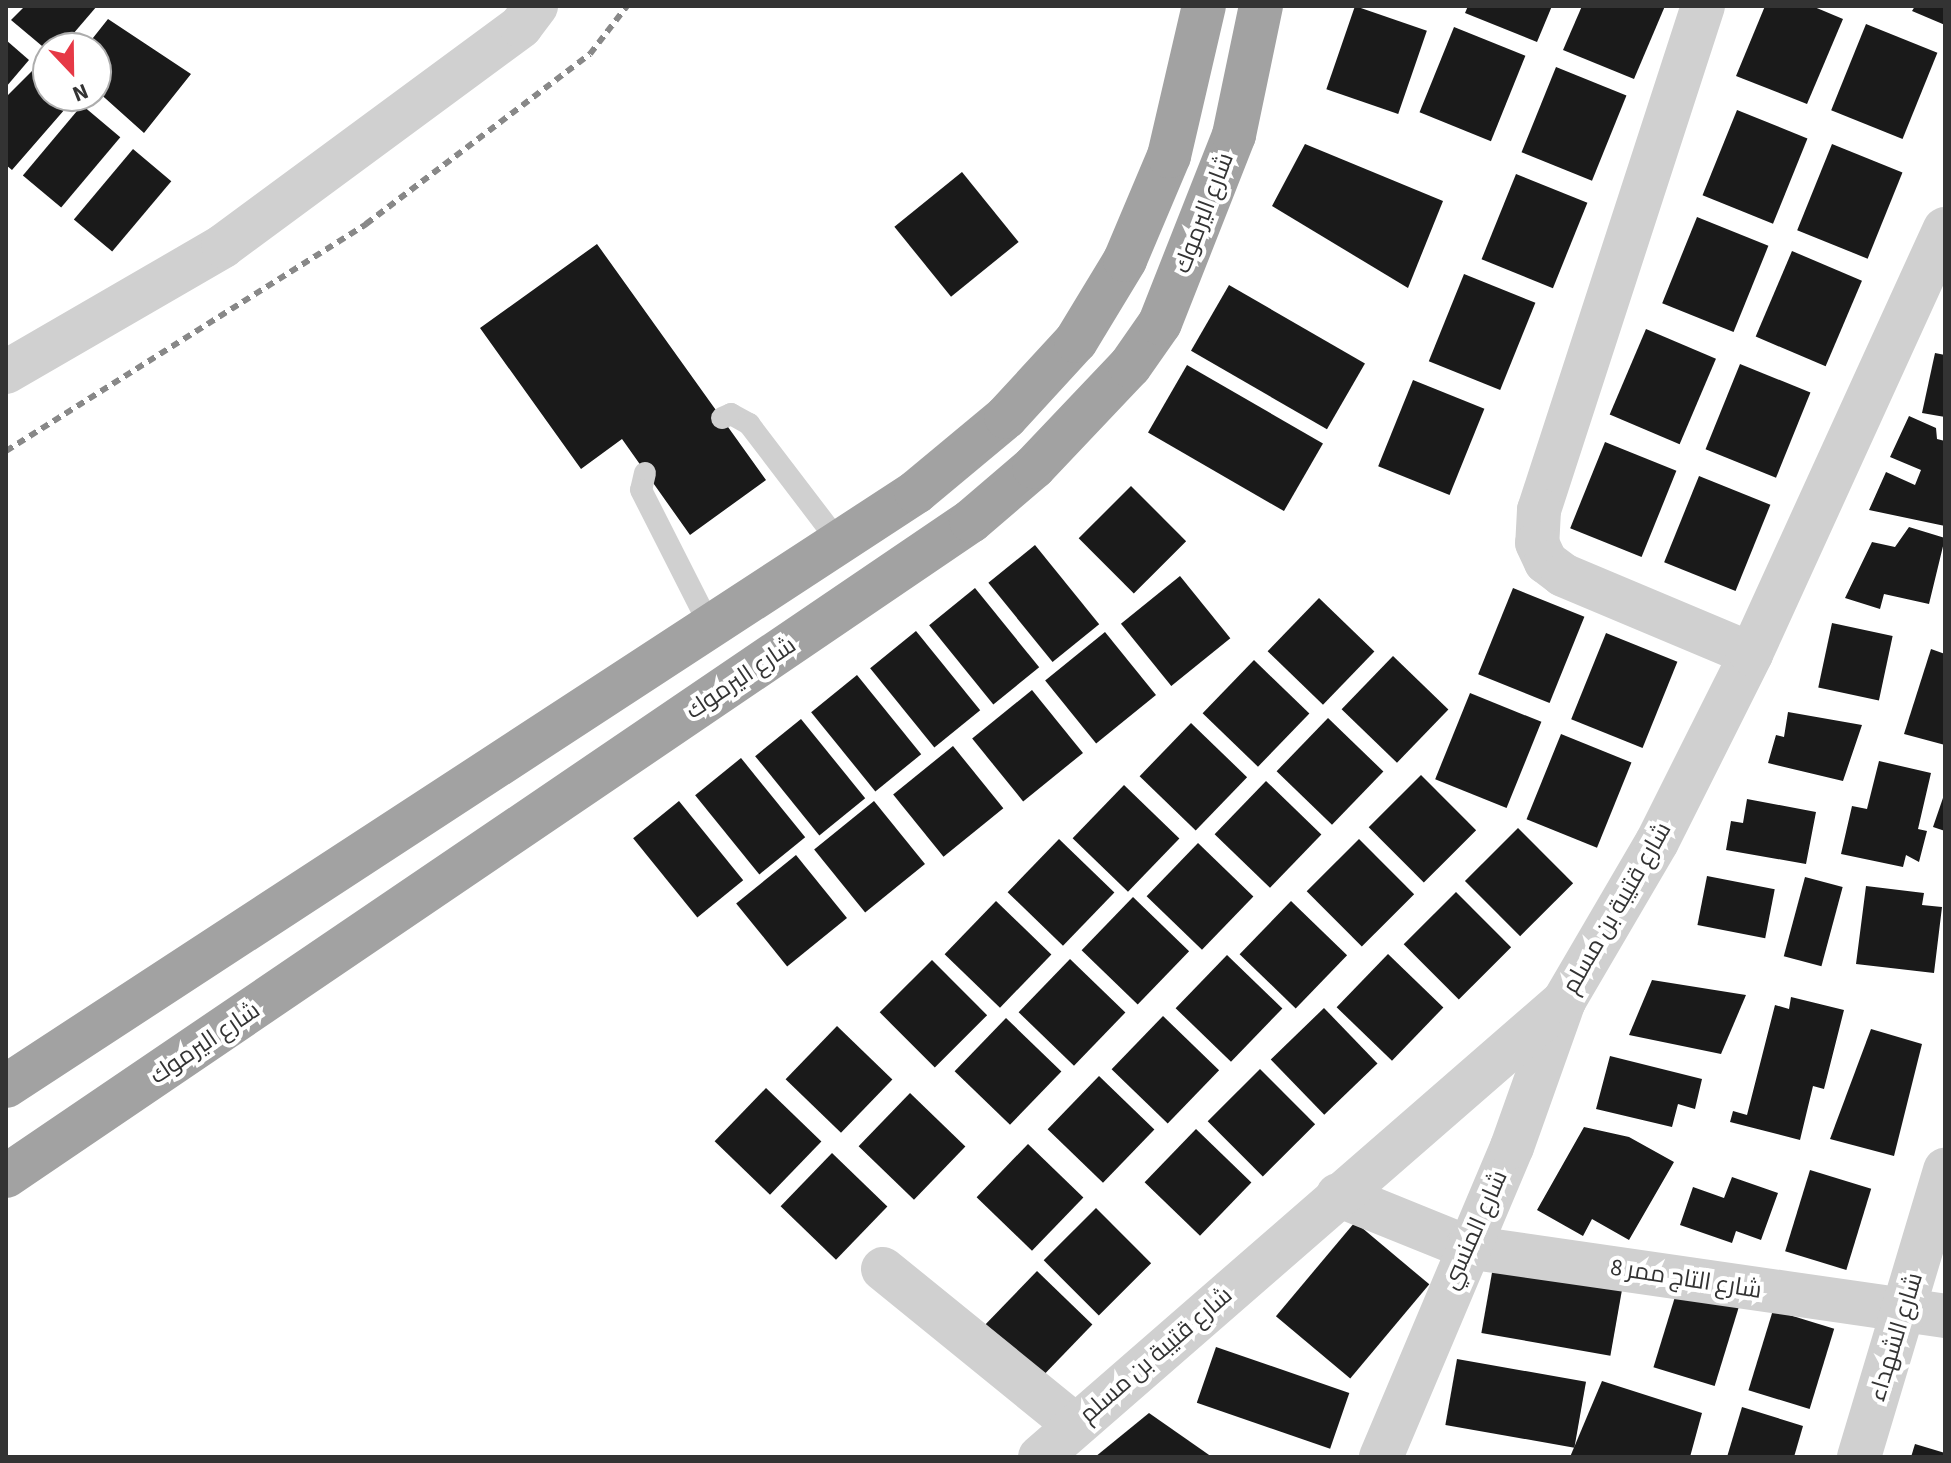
<!DOCTYPE html>
<meta charset="utf-8">
<style>
body{margin:0}
#map{position:relative;width:1951px;height:1463px;overflow:hidden;background:#fff;font-family:"Source Sans 3",Cairo,sans-serif}
div>[style]{position:absolute}
.building>*{inset:0;background:#1a1a1a;transform-origin:0 0}
.service>*{height:22px;margin:-11px;padding:0 11px;transform-origin:11px;border-radius:11px;background:#d0d0d0}
.minor>*{height:44px;margin:-22px;padding:0 22px;transform-origin:22px;border-radius:22px;background:#d0d0d0}
.tertiary>*{height:44px;margin:-22px;padding:0 22px;transform-origin:22px;border-radius:22px;background:#d0d0d0}
.trunk>*{height:44px;margin:-22px;padding:0 22px;transform-origin:22px;border-radius:22px;background:#a2a2a2}
.rail>*{height:6px;margin-top:-3px;transform-origin:0;background:repeating-linear-gradient(90deg,#888 0 8px,transparent 0 14px)}
span{translate:-50% -50%;white-space:nowrap;text-align:center;line-height:1.15;-webkit-text-stroke:8px #fff;paint-order:stroke}
.street-label{font-size:24px;color:#333}
.frame{position:absolute;inset:0;border:8px solid #333;pointer-events:none}
.north{position:absolute;left:32px;top:32px;width:80px;height:80px;box-sizing:border-box;background:#fff;border:2px solid #adadad;border-radius:50%;rotate:158deg;font-size:22px;font-weight:700;line-height:32px;text-align:center;color:#333}
.north::after{content:'';display:block;margin:auto;width:28px;height:36px;background:#e63946;clip-path:polygon(50% 0,100% 100%,50% 72%,0 100%)}
</style>
<div id="map">
<div class="building">
<i style="clip-path:polygon(25px 6px,97px 6px,61px 48px,48px 51px,11px 20px)"></i>
<i style="left:1355px;top:6px;width:76px;height:88px;rotate:19deg"></i>
<i style="clip-path:polygon(1468px 6px,1552px 6px,1537px 42px,1465px 13px)"></i>
<i style="clip-path:polygon(1582px 6px,1665px 6px,1634px 79px,1563px 50px)"></i>
<i style="clip-path:polygon(1765px 6px,1812px 6px,1843px 19px,1807px 104px,1736px 76px)"></i>
<i style="clip-path:polygon(1915px 6px,1945px 6px,1945px 25px,1912px 11px)"></i>
<i style="clip-path:polygon(108px 19px,191px 74px,144px 133px,96px 90px,96px 48px,85px 48px)"></i>
<i style="left:1866px;top:24px;width:77px;height:93px;rotate:22deg"></i>
<i style="left:1454px;top:27px;width:77px;height:92px;rotate:22deg"></i>
<i style="clip-path:polygon(6px 40px,29px 60px,6px 87px)"></i>
<i style="left:1556px;top:67px;width:76px;height:92px;rotate:22deg"></i>
<i style="clip-path:polygon(34px 69px,48px 81px,48px 96px,72px 101px,12px 170px,6px 165px,6px 97px)"></i>
<i style="left:82px;top:105px;width:50px;height:92px;rotate:40deg"></i>
<i style="left:1737px;top:110px;width:76px;height:92px;rotate:22deg"></i>
<i style="clip-path:polygon(1305px 144px,1443px 201px,1408px 288px,1272px 206px)"></i>
<i style="left:1832px;top:144px;width:76px;height:93px;rotate:22deg"></i>
<i style="left:133px;top:149px;width:50px;height:92px;rotate:40deg"></i>
<i style="left:962px;top:172px;width:90px;height:87px;rotate:51deg"></i>
<i style="left:1516px;top:174px;width:77px;height:92px;rotate:22deg"></i>
<i style="left:1697px;top:217px;width:77px;height:93px;rotate:22deg"></i>
<i style="clip-path:polygon(597px 244px,766px 480px,690px 535px,622px 439px,581px 469px,480px 328px)"></i>
<i style="left:1792px;top:251px;width:76px;height:93px;rotate:23deg"></i>
<i style="left:1464px;top:274px;width:77px;height:94px;rotate:22deg"></i>
<i style="left:1229px;top:285px;width:157px;height:76px;rotate:30deg"></i>
<i style="left:1646px;top:329px;width:76px;height:93px;rotate:23deg"></i>
<i style="clip-path:polygon(1935px 353px,1945px 355px,1945px 417px,1922px 413px)"></i>
<i style="left:1740px;top:364px;width:76px;height:92px;rotate:22deg"></i>
<i style="left:1187px;top:365px;width:157px;height:78px;rotate:30deg"></i>
<i style="left:1413px;top:380px;width:77px;height:93px;rotate:22deg"></i>
<i style="clip-path:polygon(1909px 416px,1936px 428px,1937px 439px,1945px 441px,1945px 526px,1869px 510px,1886px 472px,1915px 485px,1921px 470px,1890px 457px)"></i>
<i style="left:1605px;top:442px;width:77px;height:93px;rotate:22deg"></i>
<i style="left:1699px;top:476px;width:77px;height:93px;rotate:22deg"></i>
<i style="left:1131px;top:486px;width:78px;height:74px;rotate:45deg"></i>
<i style="clip-path:polygon(1909px 527px,1945px 538px,1929px 604px,1884px 594px,1880px 609px,1845px 598px,1872px 542px,1895px 547px)"></i>
<i style="left:1035px;top:545px;width:102px;height:60px;rotate:51deg"></i>
<i style="left:1180px;top:576px;width:80px;height:76px;rotate:51deg"></i>
<i style="left:975px;top:588px;width:102px;height:59px;rotate:51deg"></i>
<i style="left:1513px;top:588px;width:77px;height:93px;rotate:22deg"></i>
<i style="left:1319px;top:598px;width:77px;height:74px;rotate:44deg"></i>
<i style="left:1832px;top:623px;width:62px;height:66px;rotate:12deg"></i>
<i style="left:916px;top:631px;width:102px;height:59px;rotate:51deg"></i>
<i style="left:1105px;top:632px;width:81px;height:77px;rotate:51deg"></i>
<i style="left:1606px;top:633px;width:77px;height:93px;rotate:22deg"></i>
<i style="clip-path:polygon(1931px 649px,1945px 654px,1945px 745px,1904px 734px)"></i>
<i style="left:1393px;top:656px;width:77px;height:74px;rotate:44deg"></i>
<i style="left:1254px;top:660px;width:77px;height:74px;rotate:44deg"></i>
<i style="left:857px;top:675px;width:102px;height:59px;rotate:51deg"></i>
<i style="left:1032px;top:690px;width:81px;height:77px;rotate:51deg"></i>
<i style="left:1470px;top:693px;width:77px;height:93px;rotate:22deg"></i>
<i style="clip-path:polygon(1788px 712px,1862px 725px,1843px 781px,1768px 763px,1776px 735px,1784px 737px)"></i>
<i style="left:1328px;top:718px;width:77px;height:74px;rotate:44deg"></i>
<i style="left:801px;top:719px;width:102px;height:59px;rotate:51deg"></i>
<i style="left:1191px;top:723px;width:78px;height:74px;rotate:44deg"></i>
<i style="left:1561px;top:734px;width:76px;height:92px;rotate:22deg"></i>
<i style="left:953px;top:746px;width:80px;height:77px;rotate:51deg"></i>
<i style="left:741px;top:758px;width:102px;height:59px;rotate:51deg"></i>
<i style="clip-path:polygon(1879px 761px,1931px 773px,1918px 829px,1927px 831px,1919px 862px,1906px 855px,1903px 867px,1841px 854px,1852px 806px,1867px 809px)"></i>
<i style="left:1421px;top:775px;width:78px;height:74px;rotate:45deg"></i>
<i style="left:1266px;top:781px;width:77px;height:74px;rotate:44deg"></i>
<i style="left:1124px;top:785px;width:77px;height:74px;rotate:44deg"></i>
<i style="clip-path:polygon(1945px 792px,1945px 831px,1933px 827px)"></i>
<i style="clip-path:polygon(1747px 799px,1816px 812px,1806px 864px,1726px 850px,1731px 821px,1743px 823px)"></i>
<i style="left:679px;top:801px;width:102px;height:59px;rotate:51deg"></i>
<i style="left:874px;top:801px;width:81px;height:77px;rotate:51deg"></i>
<i style="left:1518px;top:828px;width:78px;height:75px;rotate:45deg"></i>
<i style="left:1059px;top:839px;width:77px;height:74px;rotate:44deg"></i>
<i style="left:1359px;top:839px;width:78px;height:74px;rotate:45deg"></i>
<i style="left:1198px;top:843px;width:77px;height:74px;rotate:44deg"></i>
<i style="left:796px;top:855px;width:81px;height:77px;rotate:51deg"></i>
<i style="left:1707px;top:876px;width:69px;height:50px;rotate:11deg"></i>
<i style="left:1805px;top:877px;width:39px;height:82px;rotate:15deg"></i>
<i style="clip-path:polygon(1866px 886px,1924px 893px,1922px 905px,1942px 907px,1934px 973px,1856px 964px)"></i>
<i style="left:1456px;top:892px;width:78px;height:74px;rotate:45deg"></i>
<i style="left:1133px;top:897px;width:78px;height:74px;rotate:44deg"></i>
<i style="left:996px;top:901px;width:77px;height:74px;rotate:44deg"></i>
<i style="left:1291px;top:901px;width:78px;height:74px;rotate:44deg"></i>
<i style="left:1388px;top:954px;width:77px;height:74px;rotate:44deg"></i>
<i style="left:1227px;top:955px;width:77px;height:74px;rotate:44deg"></i>
<i style="left:1070px;top:959px;width:77px;height:74px;rotate:44deg"></i>
<i style="left:932px;top:960px;width:78px;height:74px;rotate:45deg"></i>
<i style="clip-path:polygon(1652px 980px,1746px 995px,1721px 1054px,1629px 1035px)"></i>
<i style="clip-path:polygon(1791px 997px,1844px 1010px,1824px 1089px,1813px 1086px,1800px 1140px,1730px 1122px,1733px 1111px,1747px 1115px,1775px 1005px,1789px 1009px)"></i>
<i style="left:1324px;top:1008px;width:77px;height:74px;rotate:46deg"></i>
<i style="left:1163px;top:1016px;width:78px;height:74px;rotate:44deg"></i>
<i style="left:1006px;top:1018px;width:77px;height:74px;rotate:44deg"></i>
<i style="left:837px;top:1026px;width:77px;height:74px;rotate:44deg"></i>
<i style="clip-path:polygon(1871px 1029px,1922px 1044px,1894px 1156px,1830px 1139px)"></i>
<i style="clip-path:polygon(1610px 1056px,1702px 1079px,1695px 1109px,1678px 1104px,1672px 1127px,1596px 1109px)"></i>
<i style="left:1260px;top:1069px;width:78px;height:74px;rotate:45deg"></i>
<i style="left:1099px;top:1076px;width:77px;height:74px;rotate:44deg"></i>
<i style="left:766px;top:1088px;width:77px;height:74px;rotate:44deg"></i>
<i style="left:910px;top:1093px;width:77px;height:74px;rotate:44deg"></i>
<i style="clip-path:polygon(1584px 1127px,1629px 1137px,1674px 1162px,1629px 1240px,1592px 1219px,1583px 1236px,1537px 1210px)"></i>
<i style="left:1196px;top:1129px;width:77px;height:74px;rotate:44deg"></i>
<i style="left:1028px;top:1144px;width:77px;height:74px;rotate:44deg"></i>
<i style="left:832px;top:1153px;width:77px;height:74px;rotate:44deg"></i>
<i style="left:1810px;top:1170px;width:64px;height:85px;rotate:17deg"></i>
<i style="clip-path:polygon(1732px 1177px,1778px 1193px,1761px 1240px,1736px 1231px,1732px 1243px,1680px 1225px,1693px 1187px,1724px 1198px)"></i>
<i style="left:1096px;top:1208px;width:78px;height:74px;rotate:45deg"></i>
<i style="left:1355px;top:1222px;width:97px;height:123px;rotate:40deg"></i>
<i style="left:1493px;top:1267px;width:131px;height:67px;rotate:10deg"></i>
<i style="left:1037px;top:1271px;width:77px;height:74px;rotate:44deg"></i>
<i style="left:1678px;top:1287px;width:64px;height:84px;rotate:17deg"></i>
<i style="left:1773px;top:1310px;width:64px;height:84px;rotate:17deg"></i>
<i style="left:1216px;top:1347px;width:141px;height:59px;rotate:19deg"></i>
<i style="left:1457px;top:1359px;width:131px;height:67px;rotate:10deg"></i>
<i style="clip-path:polygon(1602px 1381px,1702px 1413px,1690px 1457px,1570px 1457px)"></i>
<i style="clip-path:polygon(1742px 1407px,1803px 1426px,1794px 1457px,1727px 1457px)"></i>
<i style="clip-path:polygon(1149px 1413px,1212px 1457px,1095px 1457px)"></i>
<i style="clip-path:polygon(1915px 1444px,1945px 1453px,1945px 1457px,1911px 1457px)"></i>
</div>
<div class="service">
<i style="left:722px;top:418px;width:10px;rotate:-24deg"></i>
<i style="left:731px;top:414px;width:21px;rotate:29deg"></i>
<i style="left:749px;top:424px;width:148px;rotate:52.7deg"></i>
<i style="left:645px;top:473px;width:17px;rotate:103deg"></i>
<i style="left:641px;top:490px;width:153px;rotate:63.1deg"></i>
</div>
<div class="minor">
<i style="left:1703px;top:6px;width:530px;rotate:108.02deg"></i>
<i style="left:1539px;top:510px;width:33px;rotate:93deg"></i>
<i style="left:1537px;top:543px;width:21px;rotate:65deg"></i>
<i style="left:1546px;top:562px;width:21px;rotate:37deg"></i>
<i style="left:1563px;top:575px;width:204px;rotate:22.8deg"></i>
<i style="left:6px;top:372px;width:251px;rotate:-30.1deg"></i>
<i style="left:223px;top:246px;width:370px;rotate:-36.4deg"></i>
<i style="left:521px;top:26px;width:25px;rotate:-53deg"></i>
<i style="left:1338px;top:1195px;width:139px;rotate:22deg"></i>
<i style="left:1467px;top:1247px;width:483px;rotate:8.2deg"></i>
<i style="left:883px;top:1269px;width:247px;rotate:39.1deg"></i>
<i style="left:1381px;top:1457px;width:337px;rotate:-67.1deg"></i>
<i style="left:1512px;top:1147px;width:155px;rotate:-70.4deg"></i>
<i style="left:1859px;top:1457px;width:300px;rotate:-73.3deg"></i>
</div>
<div class="tertiary">
<i style="left:1040px;top:1457px;width:695px;rotate:-41.03deg"></i>
<i style="left:1564px;top:1001px;width:184px;rotate:-59.7deg"></i>
<i style="left:1657px;top:842px;width:210px;rotate:-63.4deg"></i>
<i style="left:1751px;top:654px;width:467px;rotate:-65.5deg"></i>
</div>
<div class="trunk">
<i style="left:6px;top:1086px;width:1087px;rotate:-33.13deg"></i>
<i style="left:916px;top:492px;width:117px;rotate:-39.8deg"></i>
<i style="left:1006px;top:417px;width:103px;rotate:-47.4deg"></i>
<i style="left:1076px;top:341px;width:95px;rotate:-58.8deg"></i>
<i style="left:1125px;top:260px;width:113px;rotate:-67.1deg"></i>
<i style="left:1169px;top:156px;width:154px;rotate:-76.9deg"></i>
<i style="left:6px;top:1176px;width:1166px;rotate:-34.17deg"></i>
<i style="left:971px;top:521px;width:83px;rotate:-40.6deg"></i>
<i style="left:1034px;top:467px;width:139px;rotate:-46.5deg"></i>
<i style="left:1130px;top:366px;width:52px;rotate:-55.1deg"></i>
<i style="left:1160px;top:323px;width:202px;rotate:-68.5deg"></i>
<i style="left:1234px;top:135px;width:132px;rotate:-78.2deg"></i>
</div>
<div class="rail">
<i style="left:6px;top:451px;width:426px;rotate:-32.2deg"></i>
<i style="left:366px;top:224px;width:281px;rotate:-37.2deg"></i>
<i style="left:590px;top:54px;width:61px;rotate:-52.4deg"></i>
</div>
<div class="street-label">
<span style="left:1204px;top:213px;rotate:-69deg">شارع اليرموك</span>
<span style="left:741px;top:678px;rotate:-34deg">شارع اليرموك</span>
<span style="left:1617px;top:908px;rotate:-60deg">شارع قتيبة بن مسلم</span>
<span style="left:205px;top:1043px;rotate:-34deg">شارع اليرموك</span>
<span style="left:1475px;top:1230px;rotate:-66deg">شارع المنسي</span>
<span style="left:1686px;top:1279px;rotate:9deg">شارع التاج ممر 8</span>
<span style="left:1896px;top:1337px;rotate:-73deg">شارع الشهداء</span>
<span style="left:1156px;top:1355px;rotate:-41deg">شارع قتيبة بن مسلم</span>
</div>
<div class="frame"></div>
<div class="north">N</div>
</div>
